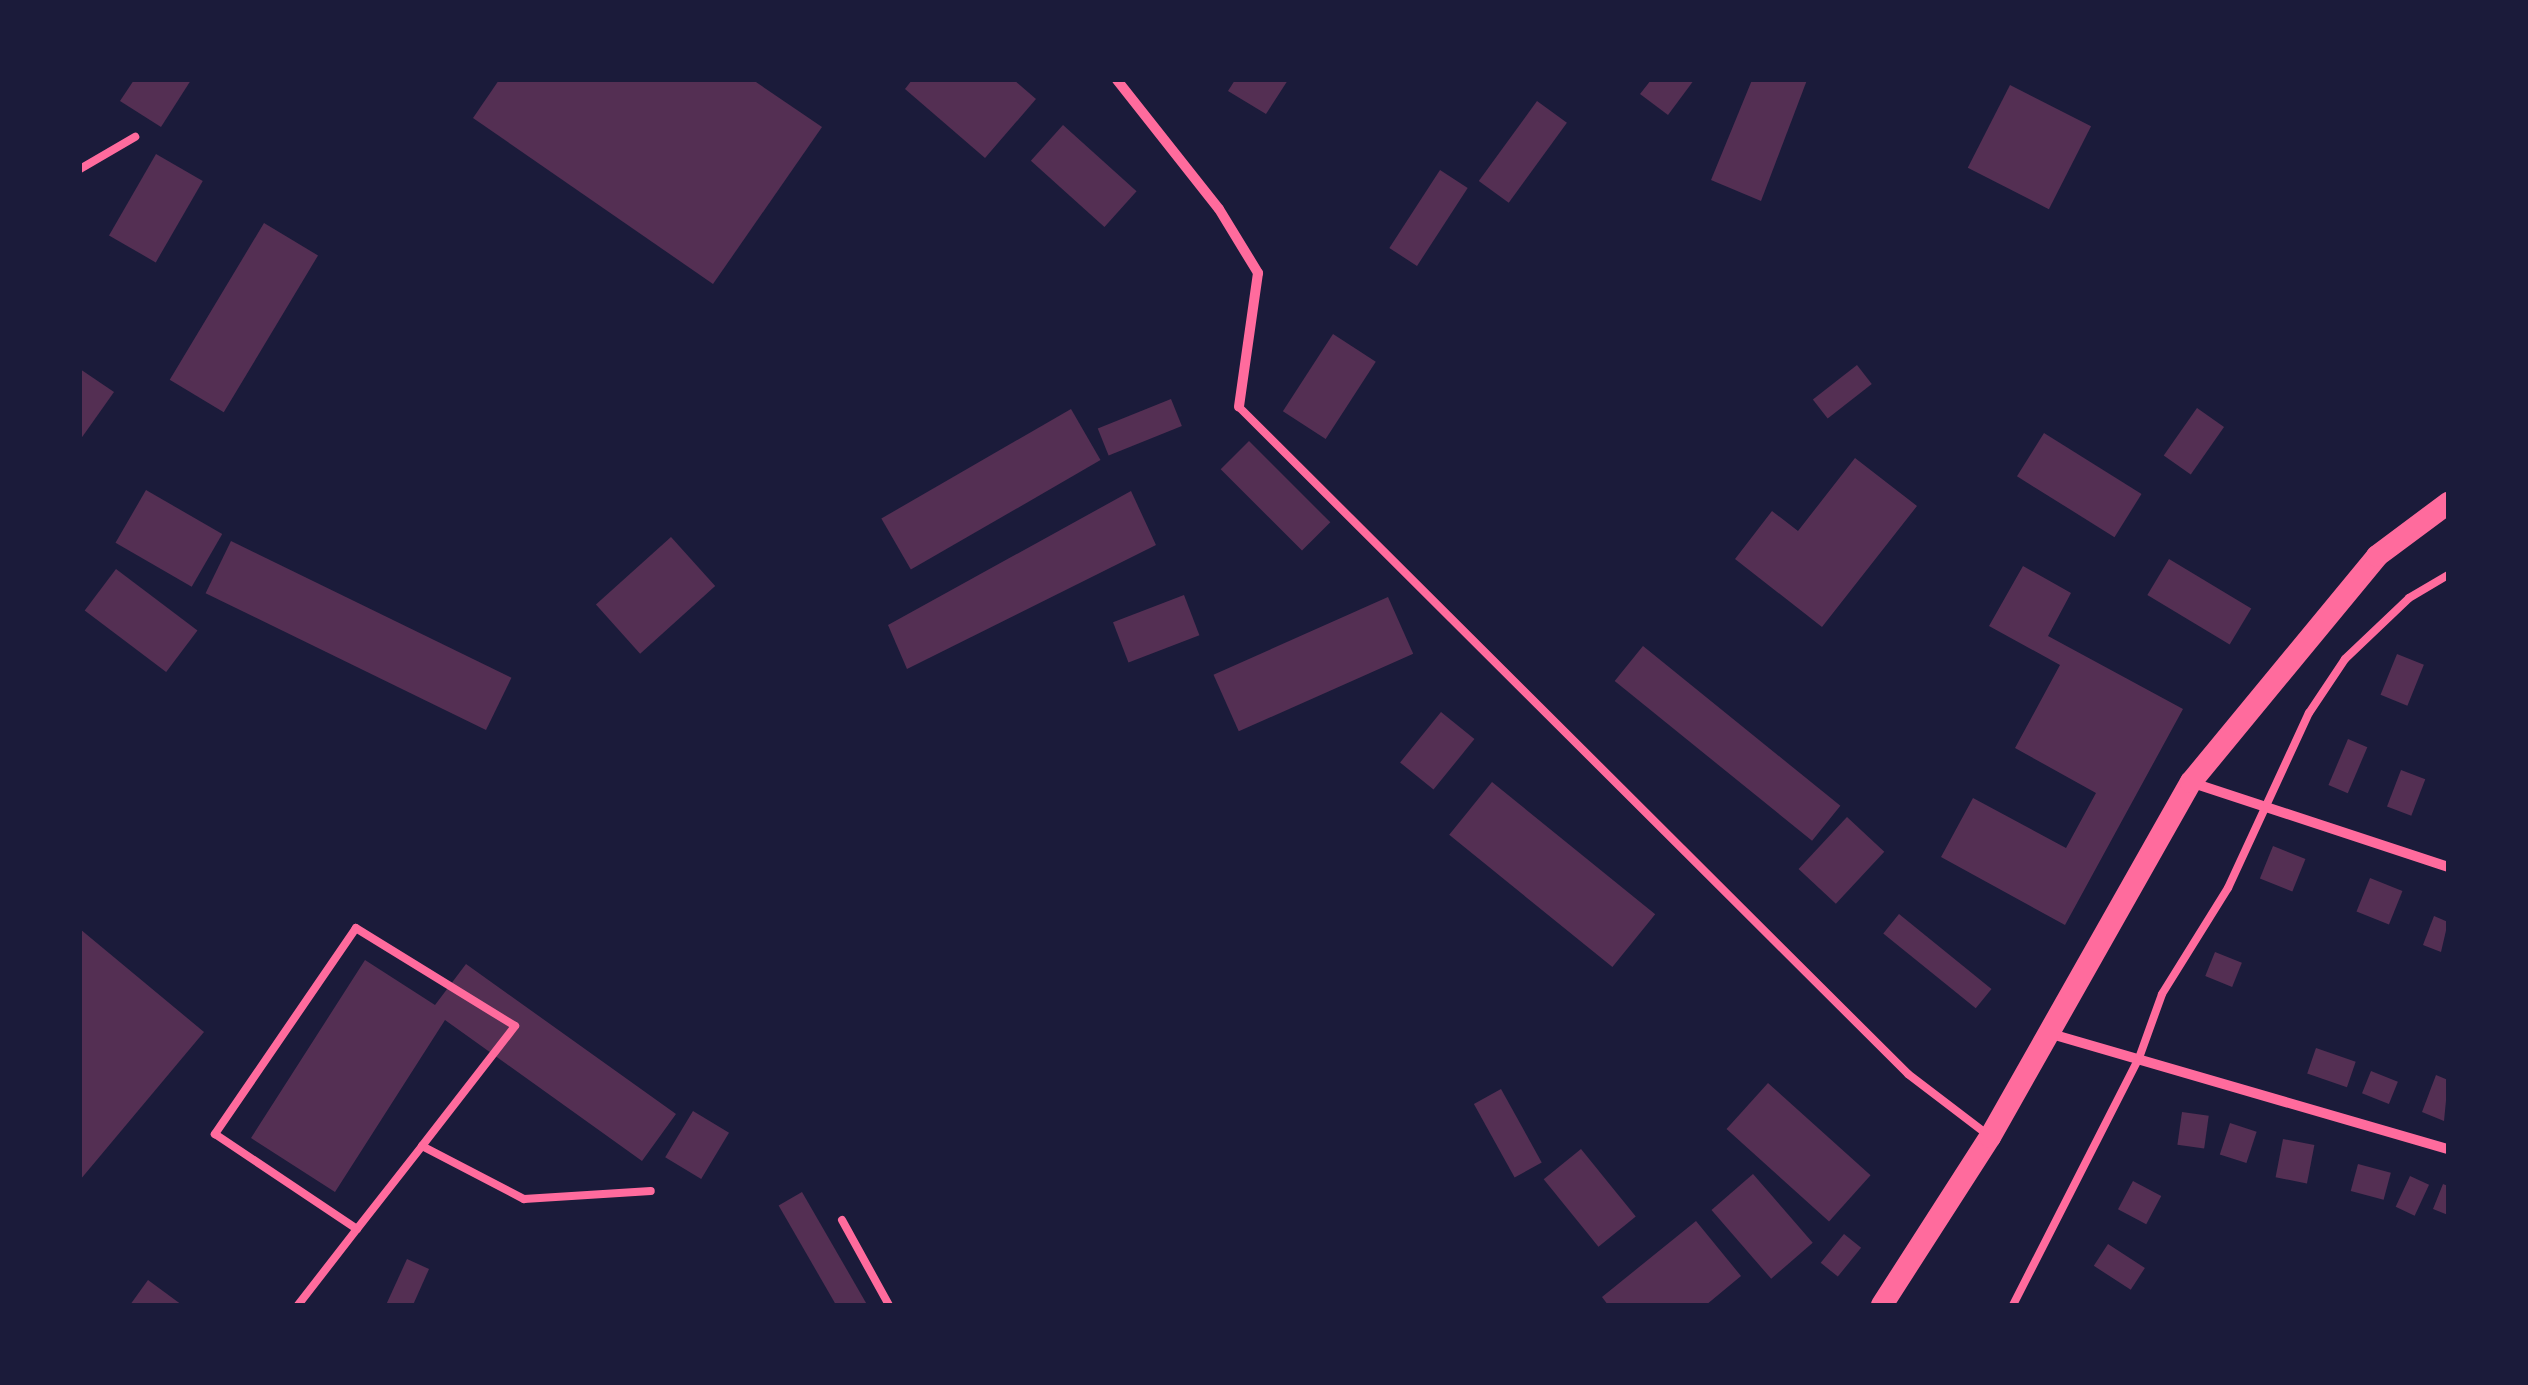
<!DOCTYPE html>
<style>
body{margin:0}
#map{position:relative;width:2528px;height:1385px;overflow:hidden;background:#1b1b3a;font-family:"Crimson Pro",serif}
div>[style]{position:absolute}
.building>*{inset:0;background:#542f53;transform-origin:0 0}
.service>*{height:8px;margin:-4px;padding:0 4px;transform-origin:4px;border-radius:4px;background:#ff6b9d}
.minor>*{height:10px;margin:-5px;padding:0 5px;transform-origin:5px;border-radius:5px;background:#ff6b9d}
.primary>*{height:22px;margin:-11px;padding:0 11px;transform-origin:11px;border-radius:11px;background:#ff6b9d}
span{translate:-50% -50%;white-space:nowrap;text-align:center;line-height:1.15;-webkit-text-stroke:10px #1b1b3a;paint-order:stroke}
.frame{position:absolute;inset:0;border:82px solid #1b1b3a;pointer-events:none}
</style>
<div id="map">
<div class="building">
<i style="clip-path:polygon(134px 80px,191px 80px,161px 127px,120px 101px)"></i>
<i style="clip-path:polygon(499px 80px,753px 80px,822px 127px,713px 284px,473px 118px)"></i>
<i style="clip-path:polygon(912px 80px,1014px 80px,1036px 99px,985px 158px,905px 89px)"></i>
<i style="clip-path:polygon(1235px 80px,1288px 80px,1266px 114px,1228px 91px)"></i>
<i style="clip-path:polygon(1651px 80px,1694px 80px,1668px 115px,1640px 94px)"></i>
<i style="clip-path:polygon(1752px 80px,1807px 80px,1761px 201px,1711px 180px)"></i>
<i style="left:2010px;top:85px;width:91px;height:93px;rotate:27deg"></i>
<i style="left:1537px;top:101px;width:37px;height:99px;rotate:36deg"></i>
<i style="left:1063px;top:125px;width:99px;height:48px;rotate:42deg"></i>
<i style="left:156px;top:154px;width:54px;height:94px;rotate:30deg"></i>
<i style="left:1440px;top:170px;width:33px;height:93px;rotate:33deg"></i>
<i style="left:264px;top:223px;width:63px;height:183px;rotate:31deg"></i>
<i style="left:1333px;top:334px;width:51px;height:92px;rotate:33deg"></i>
<i style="left:1857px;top:365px;width:24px;height:56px;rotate:52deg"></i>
<i style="clip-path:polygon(80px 369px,114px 392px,80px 440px)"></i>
<i style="left:1171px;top:399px;width:29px;height:79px;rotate:68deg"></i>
<i style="left:2197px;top:408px;width:33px;height:58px;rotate:35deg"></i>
<i style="left:1071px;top:409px;width:59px;height:219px;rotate:60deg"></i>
<i style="left:2044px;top:433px;width:115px;height:51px;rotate:32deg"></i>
<i style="left:1249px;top:441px;width:115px;height:40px;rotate:45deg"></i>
<i style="clip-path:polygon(1855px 458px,1917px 506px,1822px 627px,1735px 559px,1772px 511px,1798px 531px)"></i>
<i style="left:146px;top:490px;width:88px;height:61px;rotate:30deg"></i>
<i style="clip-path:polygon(1131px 491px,1156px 545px,907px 669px,888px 625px)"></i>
<i style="left:671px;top:537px;width:66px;height:101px;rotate:48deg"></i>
<i style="left:231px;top:541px;width:312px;height:58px;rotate:26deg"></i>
<i style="left:2169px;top:559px;width:96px;height:42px;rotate:31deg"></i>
<i style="clip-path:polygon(2023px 566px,2071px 593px,2048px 636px,2183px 709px,2065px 925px,1941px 857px,1973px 798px,2066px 848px,2096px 793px,2015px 748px,2060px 665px,1989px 626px)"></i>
<i style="left:116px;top:569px;width:102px;height:52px;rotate:37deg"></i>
<i style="left:1184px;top:595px;width:43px;height:76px;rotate:69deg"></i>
<i style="left:1388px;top:597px;width:62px;height:191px;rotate:66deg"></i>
<i style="left:1643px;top:646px;width:254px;height:45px;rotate:39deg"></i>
<i style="left:2397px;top:654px;width:29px;height:44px;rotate:22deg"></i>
<i style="left:1441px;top:712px;width:43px;height:65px;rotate:39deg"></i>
<i style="left:2348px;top:739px;width:21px;height:50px;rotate:23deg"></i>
<i style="left:2401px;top:770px;width:26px;height:39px;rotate:21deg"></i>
<i style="left:1492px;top:782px;width:210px;height:68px;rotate:39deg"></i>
<i style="left:1847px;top:817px;width:51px;height:71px;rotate:43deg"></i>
<i style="left:2273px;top:846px;width:35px;height:35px;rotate:22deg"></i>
<i style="left:2370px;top:878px;width:35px;height:36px;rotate:22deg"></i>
<i style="left:1899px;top:914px;width:119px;height:25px;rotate:39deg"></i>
<i style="clip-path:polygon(2434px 916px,2448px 922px,2441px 952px,2423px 945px)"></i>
<i style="clip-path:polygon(80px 929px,204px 1032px,80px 1180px)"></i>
<i style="left:2215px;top:952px;width:29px;height:26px;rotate:22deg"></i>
<i style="clip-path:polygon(365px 960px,435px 1005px,466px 964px,676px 1114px,642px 1161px,445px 1020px,335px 1192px,251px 1138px)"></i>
<i style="left:2316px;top:1048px;width:42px;height:27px;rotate:19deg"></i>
<i style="left:2371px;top:1071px;width:29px;height:24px;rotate:22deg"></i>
<i style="clip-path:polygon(2436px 1075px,2448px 1080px,2444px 1121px,2422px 1112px)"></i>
<i style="left:1768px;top:1083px;width:138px;height:62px;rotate:42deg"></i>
<i style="left:1501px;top:1089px;width:84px;height:31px;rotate:61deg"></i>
<i style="left:693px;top:1111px;width:42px;height:54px;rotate:31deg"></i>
<i style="left:2182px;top:1112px;width:27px;height:33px;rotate:8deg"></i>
<i style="left:2230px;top:1123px;width:28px;height:33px;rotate:18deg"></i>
<i style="left:2283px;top:1139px;width:32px;height:39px;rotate:11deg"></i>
<i style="left:1581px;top:1149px;width:87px;height:48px;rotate:51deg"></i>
<i style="left:2358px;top:1164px;width:34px;height:28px;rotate:15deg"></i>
<i style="left:1753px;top:1174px;width:91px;height:55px;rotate:49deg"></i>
<i style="left:2410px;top:1176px;width:21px;height:34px;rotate:25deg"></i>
<i style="left:2133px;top:1181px;width:32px;height:32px;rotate:28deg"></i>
<i style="clip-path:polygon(2443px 1184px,2448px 1186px,2448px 1215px,2433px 1209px)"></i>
<i style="left:802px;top:1192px;width:131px;height:27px;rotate:60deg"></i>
<i style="clip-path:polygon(1696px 1221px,1741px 1276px,1706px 1305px,1608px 1305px,1602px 1297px)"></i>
<i style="left:1844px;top:1234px;width:22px;height:37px;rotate:39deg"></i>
<i style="left:2108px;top:1244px;width:44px;height:26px;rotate:33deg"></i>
<i style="clip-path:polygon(407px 1259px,429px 1269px,413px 1305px,386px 1305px)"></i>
<i style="clip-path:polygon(148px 1280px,182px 1305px,130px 1305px)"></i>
</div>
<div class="service">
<i style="left:80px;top:169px;width:64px;rotate:-30.2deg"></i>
<i style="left:1239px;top:407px;width:945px;rotate:44.91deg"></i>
<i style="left:1908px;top:1074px;width:101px;rotate:37.3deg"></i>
<i style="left:422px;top:1146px;width:115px;rotate:27.5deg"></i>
<i style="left:524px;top:1199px;width:127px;rotate:-3.6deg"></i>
<i style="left:842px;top:1220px;width:97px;rotate:61.1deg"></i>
<i style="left:298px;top:1305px;width:96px;rotate:-52.2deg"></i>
<i style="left:357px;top:1229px;width:105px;rotate:-51.9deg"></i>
<i style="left:422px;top:1146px;width:152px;rotate:-52.2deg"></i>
<i style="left:515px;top:1026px;width:187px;rotate:-148.4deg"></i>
<i style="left:356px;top:928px;width:250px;rotate:124.4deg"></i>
<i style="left:215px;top:1134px;width:171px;rotate:33.8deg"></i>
<i style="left:2013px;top:1305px;width:277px;rotate:-63deg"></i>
<i style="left:2139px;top:1058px;width:68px;rotate:-70.2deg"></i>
<i style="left:2162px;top:994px;width:125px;rotate:-58.1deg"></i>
<i style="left:2228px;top:888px;width:193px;rotate:-65.2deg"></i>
<i style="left:2309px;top:713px;width:65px;rotate:-56.3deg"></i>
<i style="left:2345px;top:659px;width:88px;rotate:-43.6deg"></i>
<i style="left:2409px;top:598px;width:45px;rotate:-30.5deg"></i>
</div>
<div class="minor">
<i style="left:1117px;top:80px;width:164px;rotate:51.7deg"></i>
<i style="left:1219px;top:209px;width:75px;rotate:58.6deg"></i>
<i style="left:1258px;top:273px;width:135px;rotate:98.1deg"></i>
<i style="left:2193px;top:783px;width:268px;rotate:18.2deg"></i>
<i style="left:2048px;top:1033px;width:416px;rotate:16.2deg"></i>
</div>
<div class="primary">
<i style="left:1882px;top:1305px;width:200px;rotate:-57.3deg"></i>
<i style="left:1990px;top:1137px;width:408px;rotate:-60.5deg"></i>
<i style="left:2191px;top:782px;width:293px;rotate:-50.5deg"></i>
<i style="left:2377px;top:556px;width:89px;rotate:-36.7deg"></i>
</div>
<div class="frame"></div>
</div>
